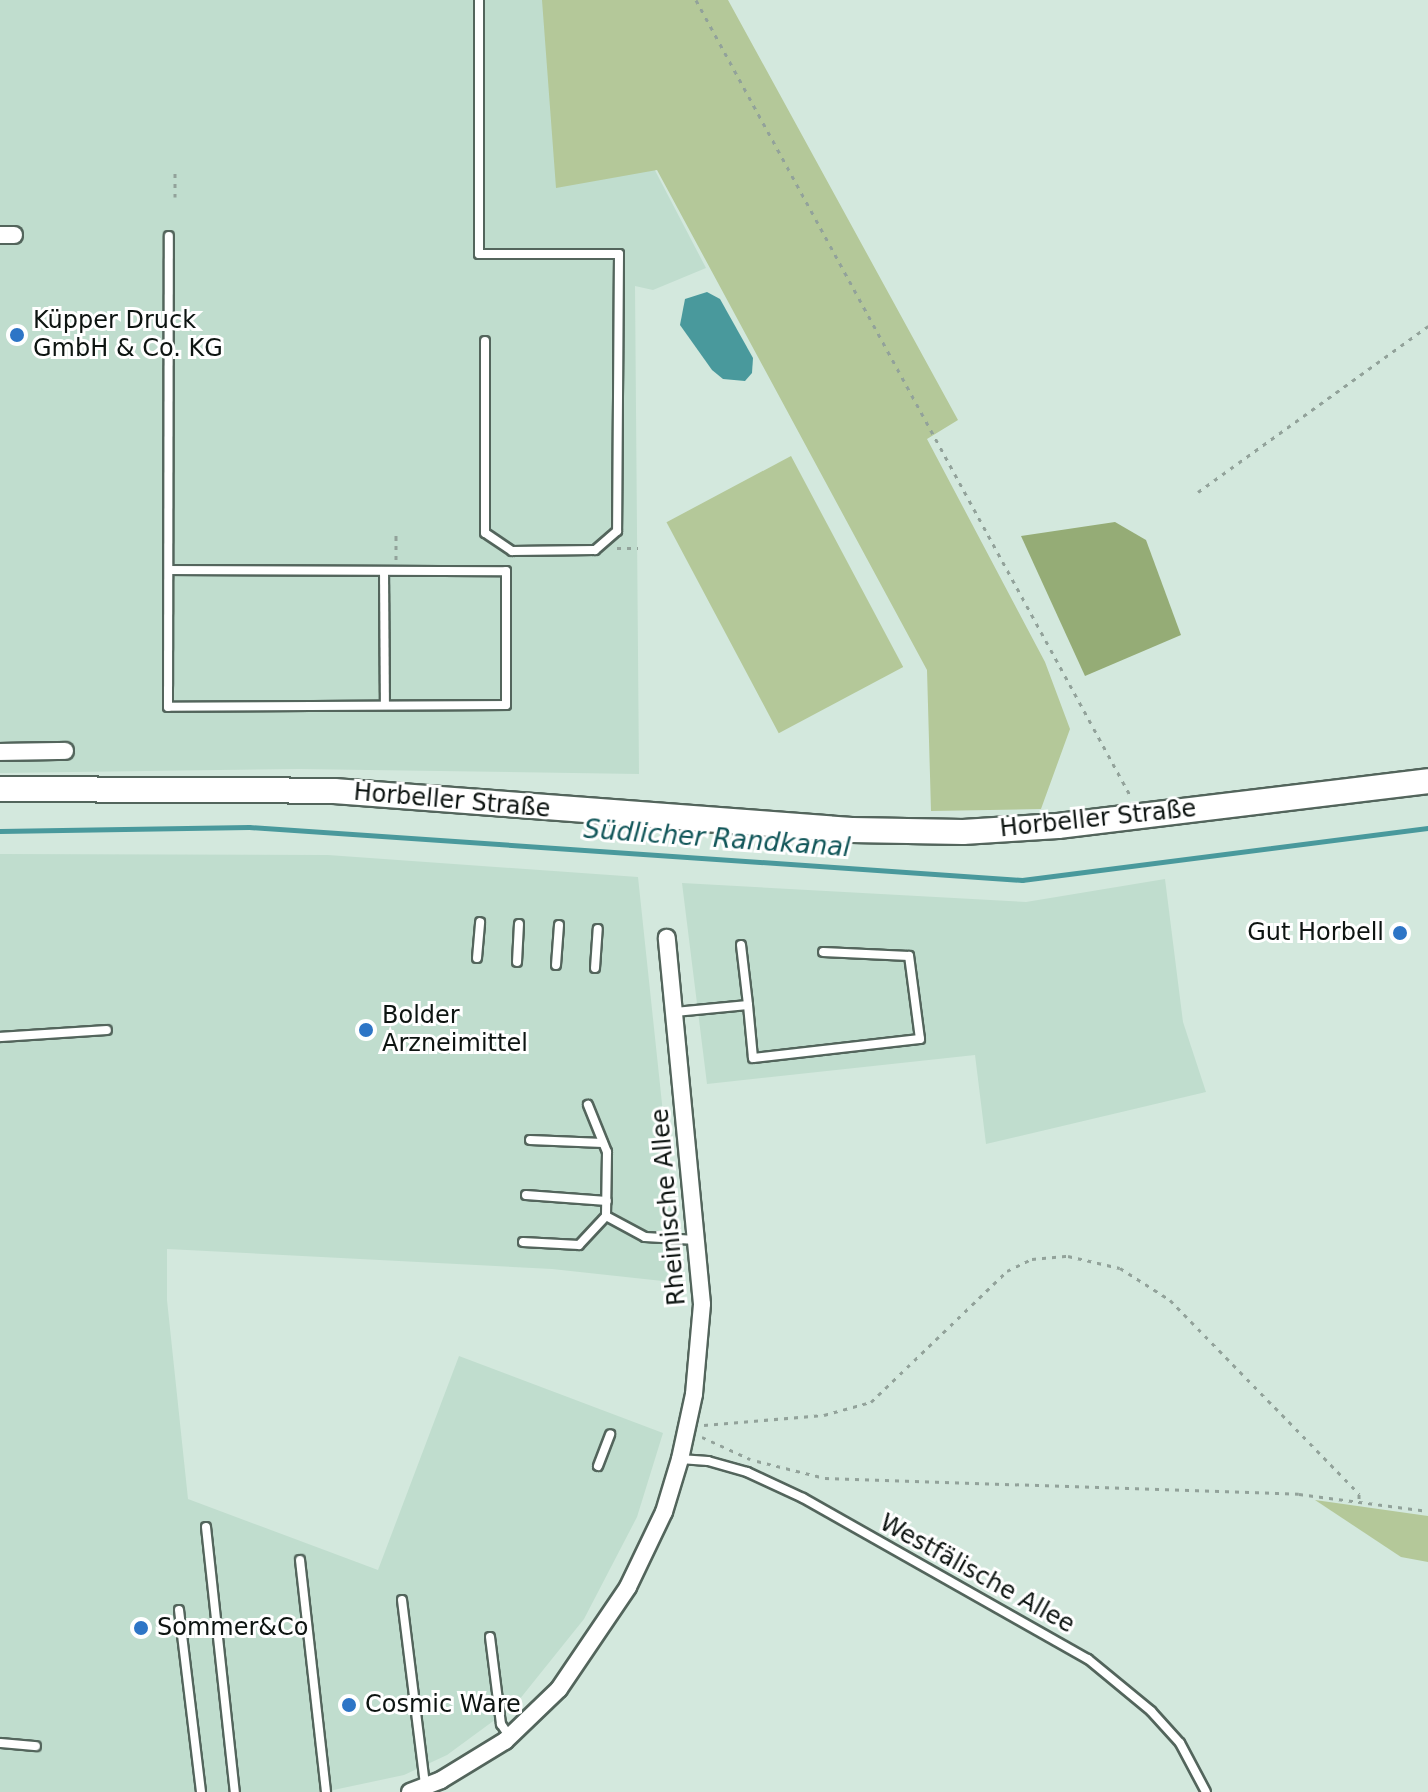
<!DOCTYPE html>
<meta charset="utf-8">
<style>
body{margin:0}
#map{position:relative;width:1428px;height:1792px;overflow:hidden;background:#d3e8dd;font-family:"DejaVu Sans",sans-serif}
div>[style]{position:absolute}
.built>*{inset:0;background:#c0ddce}
.green>*{inset:0;background:#b4c899;transform-origin:0 0}
.forest>*{inset:0;background:#95ac76}
.water>*{inset:0;background:#49999c}
.stream>*{height:5px;margin:-2.5px;padding:0 2.5px;transform-origin:2.5px;border-radius:2.5px;background:#49999c}
.path>*{height:3px;margin-top:-1.5px;transform-origin:0;background:repeating-linear-gradient(90deg,#92a29a 0 4px,transparent 0 10px)}
.roads{filter:drop-shadow(2px 0 #53655c) drop-shadow(-2px 0 #53655c) drop-shadow(0 2px #53655c) drop-shadow(0 -2px #53655c)}
.service>*{height:8px;margin:-4px;padding:0 4px;transform-origin:4px;border-radius:4px;background:#fff}
.minor>*{height:16px;margin:-8px;padding:0 8px;transform-origin:8px;border-radius:8px;background:#fff}
.secondary>*{height:24px;margin:-12px;padding:0 12px;transform-origin:12px;border-radius:12px;background:#fff}
.dots>*{width:22px;height:22px;translate:-50% -50%;box-sizing:border-box;border:4px solid #fff;border-radius:50%}
span{translate:-50% -50%;white-space:nowrap;text-align:center;line-height:1.15;-webkit-text-stroke:6px #fff;paint-order:stroke}
.poi-label{font-size:24px;color:#0d1411}
.left{translate:0 -50%;text-align:left}
.right{translate:-100% -50%;text-align:right}
.street-label{font-size:24px;color:#0d1411}
.water-label{font-size:26px;color:#115659;font-style:italic}
</style>
<div id="map">
<div class="built">
<i style="clip-path:polygon(0 0,566px 0,706px 268px,653px 290px,635px 286px,639px 774px,298px 769px,0 773px)"></i>
<i style="clip-path:polygon(0 854px,328px 855px,638px 877px,681px 1283px,552px 1269px,167px 1249px,167px 1300px,188px 1499px,378px 1570px,459px 1356px,663px 1433px,637px 1517px,584px 1619px,515px 1705px,447px 1755px,404px 1775px,324px 1792px,0 1792px)"></i>
<i style="clip-path:polygon(1165px 879px,1183px 1022px,1206px 1092px,986px 1144px,975px 1055px,707px 1084px,682px 883px,1026px 902px)"></i>
</div>
<div class="green">
<i style="clip-path:polygon(542px 0,728px 0,958px 420px,927px 439px,1045px 662px,1070px 729px,1041px 809px,931px 811px,927px 670px,657px 170px,556px 188px)"></i>
<i style="left:791px;top:456px;width:239px;height:141px;rotate:62deg"></i>
<i style="clip-path:polygon(1315px 1500px,1428px 1516px,1428px 1562px,1401px 1557px)"></i>
</div>
<div class="forest">
<i style="clip-path:polygon(1115px 522px,1146px 540px,1181px 635px,1085px 676px,1021px 536px)"></i>
</div>
<div class="water">
<i style="clip-path:polygon(707px 292px,720px 299px,753px 358px,752px 373px,745px 381px,723px 379px,712px 370px,680px 325px,685px 299px)"></i>
</div>
<div class="stream">
<i style="left:0;top:831px;width:249px;rotate:-0.9deg"></i>
<i style="left:249px;top:827px;width:775px;rotate:3.92deg"></i>
<i style="left:1022px;top:880px;width:409px;rotate:-7.3deg"></i>
</div>
<div class="path">
<i style="left:696px;top:0;width:908px;rotate:61.37deg"></i>
<i style="left:175px;top:173px;width:24px;rotate:90deg"></i>
<i style="left:1198px;top:492px;width:284px;rotate:-35.8deg"></i>
<i style="left:617px;top:548px;width:21px"></i>
<i style="left:396px;top:560px;width:28px;rotate:-90deg"></i>
<i style="left:704px;top:1425px;width:120px;rotate:-4.8deg"></i>
<i style="left:824px;top:1415px;width:49px;rotate:-15.5deg"></i>
<i style="left:871px;top:1402px;width:189px;rotate:-43.9deg"></i>
<i style="left:1007px;top:1271px;width:28px;rotate:-26deg"></i>
<i style="left:1032px;top:1259px;width:36px;rotate:-5deg"></i>
<i style="left:1068px;top:1256px;width:53px;rotate:13deg"></i>
<i style="left:1120px;top:1268px;width:59px;rotate:32.6deg"></i>
<i style="left:1170px;top:1300px;width:271px;rotate:45.7deg"></i>
<i style="left:1359px;top:1494px;width:6px;rotate:90deg"></i>
<i style="left:702px;top:1437px;width:53px;rotate:24.6deg"></i>
<i style="left:757px;top:1461px;width:70px;rotate:14deg"></i>
<i style="left:825px;top:1478px;width:474px;rotate:1.9deg"></i>
<i style="left:1299px;top:1494px;width:130px;rotate:7.5deg"></i>
</div>
<div class="roads">
<div class="service">
<i style="left:479px;top:0;width:254px;rotate:90deg"></i>
<i style="left:479px;top:254px;width:140px"></i>
<i style="left:619px;top:254px;width:277px;rotate:90.4deg"></i>
<i style="left:617px;top:531px;width:29px;rotate:139deg"></i>
<i style="left:595px;top:550px;width:83px;rotate:179.3deg"></i>
<i style="left:512px;top:551px;width:32px;rotate:-146deg"></i>
<i style="left:485px;top:533px;width:192px;rotate:-90deg"></i>
<i style="left:169px;top:570px;width:337px;rotate:0.2deg"></i>
<i style="left:506px;top:571px;width:134px;rotate:90deg"></i>
<i style="left:506px;top:705px;width:338px;rotate:179.7deg"></i>
<i style="left:168px;top:707px;width:471px;rotate:-89.9deg"></i>
<i style="left:384px;top:571px;width:133px;rotate:89.6deg"></i>
<i style="left:741px;top:945px;width:60px;rotate:83.3deg"></i>
<i style="left:477px;top:958px;width:36px;rotate:-85deg"></i>
<i style="left:517px;top:962px;width:38px;rotate:-87deg"></i>
<i style="left:556px;top:965px;width:40px;rotate:-85.7deg"></i>
<i style="left:595px;top:968px;width:39px;rotate:-86deg"></i>
<i style="left:675px;top:1012px;width:73px;rotate:-5.5deg"></i>
<i style="left:748px;top:1005px;width:53px;rotate:84.6deg"></i>
<i style="left:753px;top:1058px;width:168px;rotate:-6.5deg"></i>
<i style="left:920px;top:1039px;width:84px;rotate:-97.5deg"></i>
<i style="left:909px;top:956px;width:86px;rotate:-177.3deg"></i>
<i style="left:0;top:1037px;width:107px;rotate:-3.7deg"></i>
<i style="left:530px;top:1140px;width:73px;rotate:2.4deg"></i>
<i style="left:526px;top:1195px;width:81px;rotate:4.2deg"></i>
<i style="left:606px;top:1216px;width:44px;rotate:28.3deg"></i>
<i style="left:645px;top:1237px;width:51px;rotate:3.4deg"></i>
<i style="left:523px;top:1242px;width:56px;rotate:3.1deg"></i>
<i style="left:579px;top:1245px;width:40px;rotate:-47deg"></i>
<i style="left:606px;top:1216px;width:64px;rotate:-89.1deg"></i>
<i style="left:607px;top:1152px;width:51px;rotate:-112deg"></i>
<i style="left:680px;top:1459px;width:28px;rotate:4deg"></i>
<i style="left:708px;top:1461px;width:41px;rotate:15.8deg"></i>
<i style="left:747px;top:1472px;width:62px;rotate:24.9deg"></i>
<i style="left:803px;top:1498px;width:327px;rotate:29.5deg"></i>
<i style="left:1088px;top:1659px;width:82px;rotate:39.5deg"></i>
<i style="left:1151px;top:1711px;width:43px;rotate:47.8deg"></i>
<i style="left:1180px;top:1743px;width:55px;rotate:62deg"></i>
<i style="left:598px;top:1466px;width:34px;rotate:-69deg"></i>
<i style="left:206px;top:1527px;width:267px;rotate:83.8deg"></i>
<i style="left:300px;top:1560px;width:233px;rotate:83.6deg"></i>
<i style="left:402px;top:1600px;width:186px;rotate:82.9deg"></i>
<i style="left:179px;top:1610px;width:183px;rotate:83.1deg"></i>
<i style="left:490px;top:1637px;width:88px;rotate:82.8deg"></i>
<i style="left:501px;top:1724px;width:14px;rotate:56deg"></i>
<i style="left:0;top:1743px;width:36px;rotate:5deg"></i>
</div>
<div class="minor">
<i style="left:0;top:235px;width:14px"></i>
<i style="left:0;top:752px;width:65px;rotate:-0.9deg"></i>
<i style="left:410px;top:1792px;width:33px;rotate:-21deg"></i>
<i style="left:441px;top:1780px;width:75px;rotate:-31.4deg"></i>
<i style="left:505px;top:1741px;width:75px;rotate:-43.9deg"></i>
<i style="left:559px;top:1689px;width:123px;rotate:-55.9deg"></i>
<i style="left:628px;top:1587px;width:83px;rotate:-64.4deg"></i>
<i style="left:664px;top:1512px;width:55px;rotate:-73.2deg"></i>
<i style="left:680px;top:1459px;width:66px;rotate:-77.8deg"></i>
<i style="left:694px;top:1394px;width:90px;rotate:-84.9deg"></i>
<i style="left:702px;top:1304px;width:368px;rotate:-95.5deg"></i>
</div>
<div class="secondary">
<i style="left:0;top:789px;width:334px;rotate:0.3deg"></i>
<i style="left:334px;top:791px;width:519px;rotate:4.31deg"></i>
<i style="left:852px;top:830px;width:111px;rotate:1deg"></i>
<i style="left:963px;top:832px;width:95px;rotate:-3.6deg"></i>
<i style="left:1058px;top:826px;width:373px;rotate:-6.9deg"></i>
</div>
</div>
<div class="dots">
<i style="left:17px;top:335px;background:#2d75c6"></i>
<i style="left:1400px;top:933px;background:#2d75c6"></i>
<i style="left:366px;top:1030px;background:#2d75c6"></i>
<i style="left:141px;top:1628px;background:#2d75c6"></i>
<i style="left:349px;top:1705px;background:#2d75c6"></i>
</div>
<div class="poi-label">
<span class="left" style="left:33px;top:335px">Küpper Druck<br>GmbH &amp; Co. KG</span>
<span class="right" style="left:1384px;top:933px">Gut Horbell</span>
<span class="left" style="left:382px;top:1030px">Bolder<br>Arzneimittel</span>
<span class="left" style="left:157px;top:1628px">Sommer&amp;Co</span>
<span class="left" style="left:365px;top:1705px">Cosmic Ware</span>
</div>
<div class="street-label">
<span style="left:452px;top:801px;rotate:5deg">Horbeller Straße</span>
<span style="left:1098px;top:819px;rotate:-6deg">Horbeller Straße</span>
<span style="left:669px;top:1207px;rotate:-95deg">Rheinische Allee</span>
<span style="left:977px;top:1574px;rotate:29deg">Westfälische Allee</span>
</div>
<div class="water-label">
<span style="left:717px;top:839px;rotate:4deg">Südlicher Randkanal</span>
</div>
</div>
